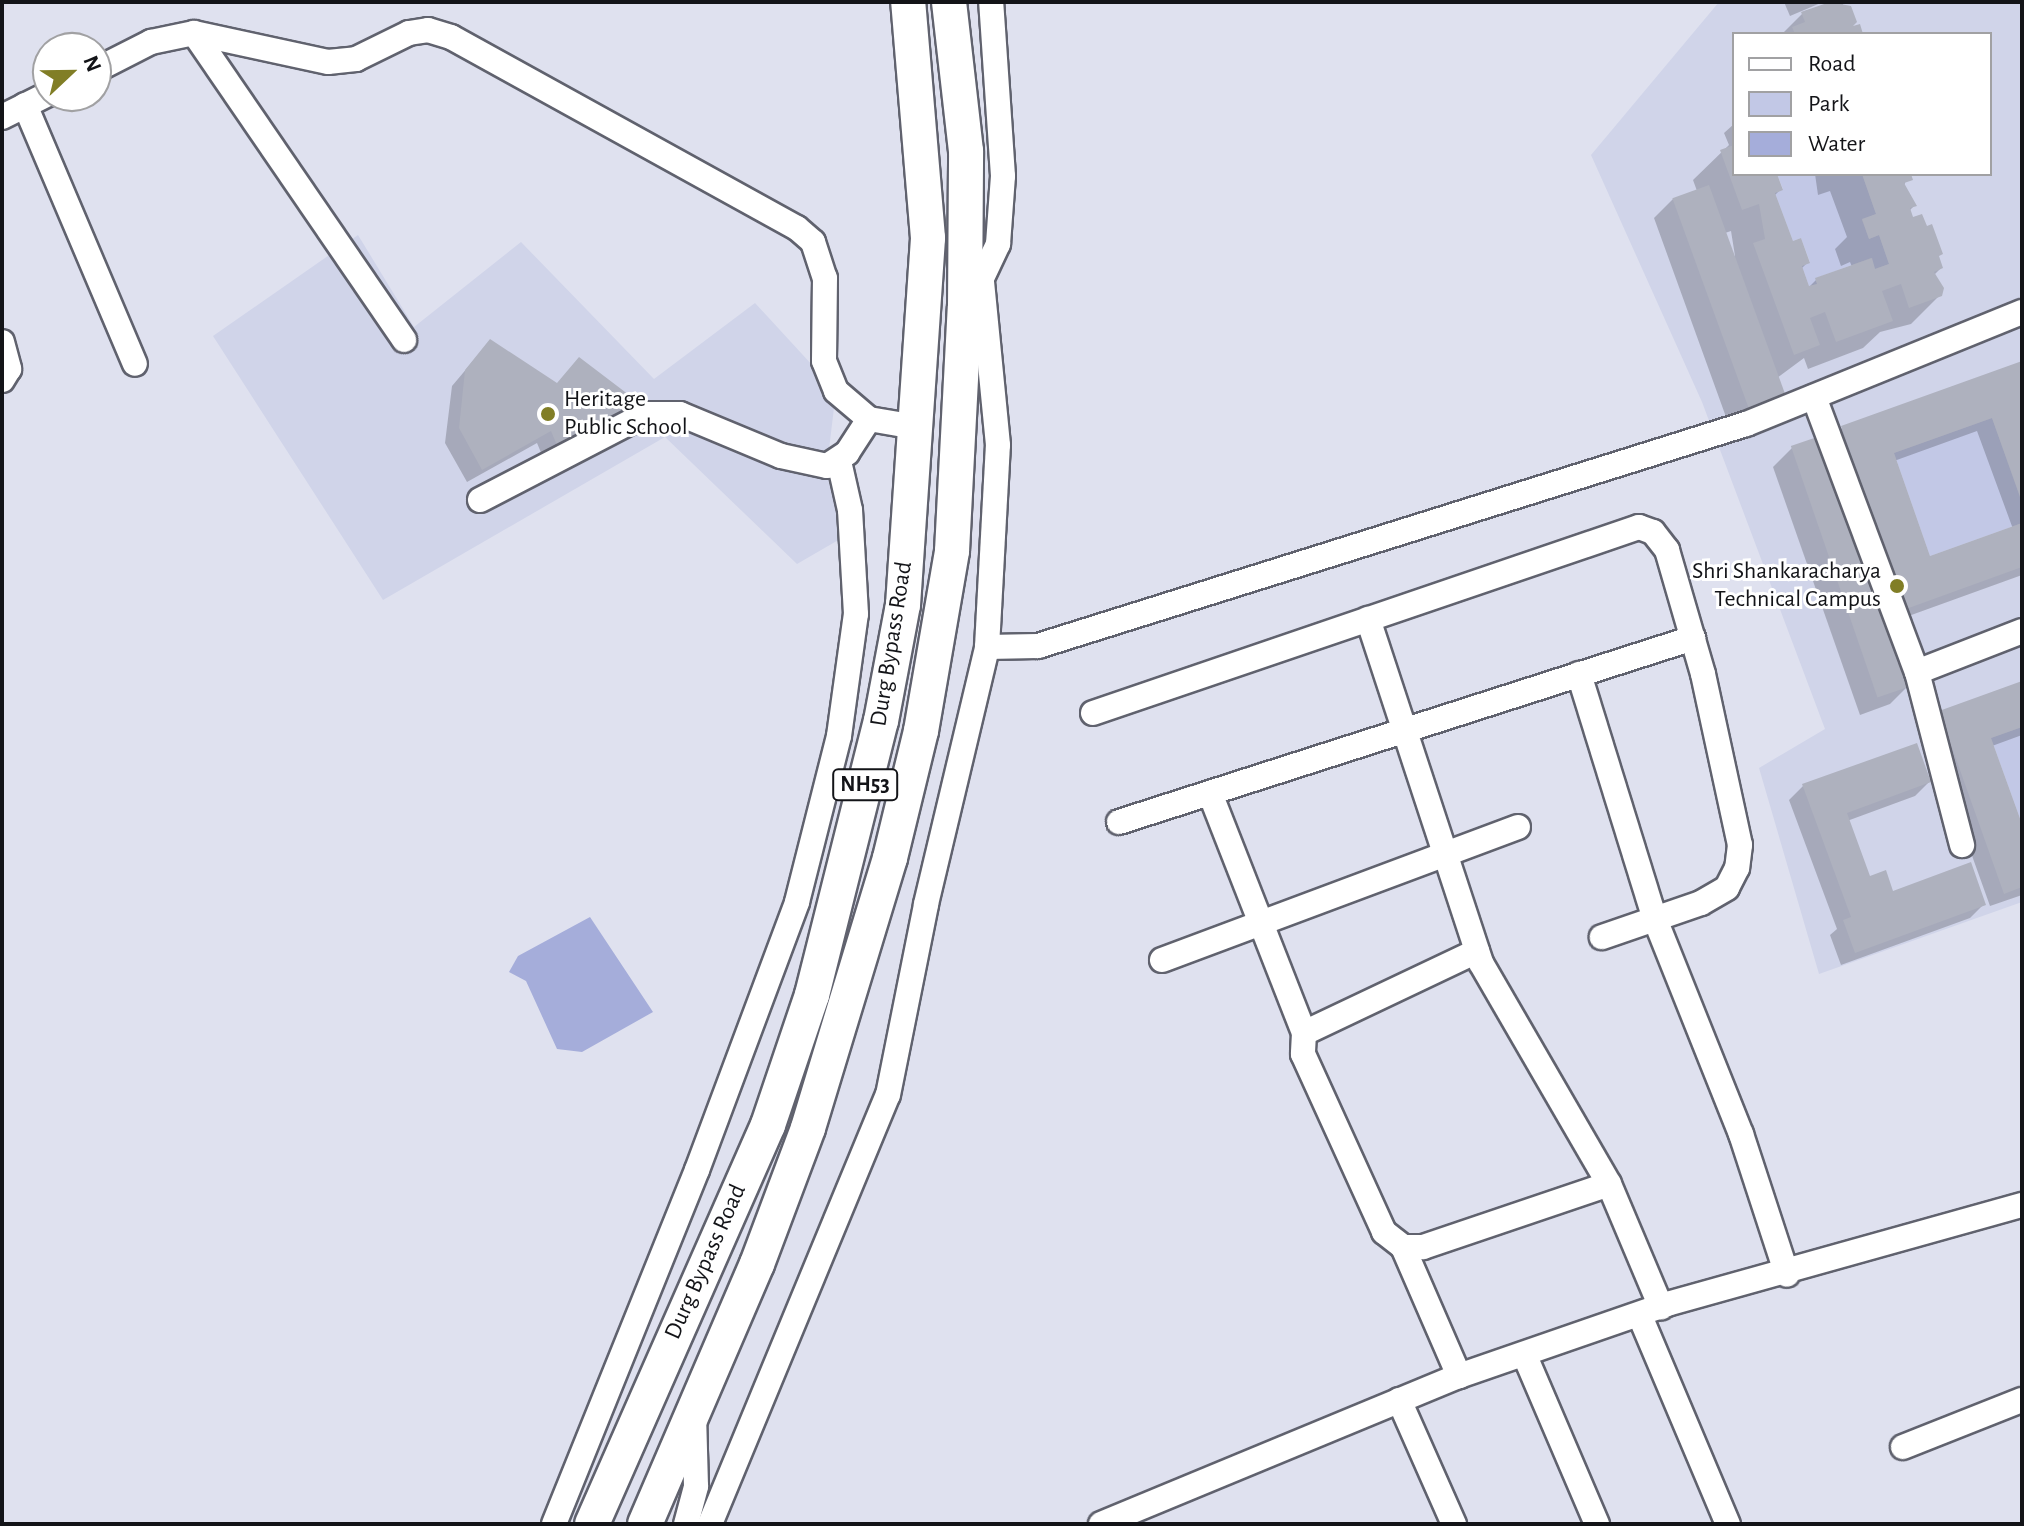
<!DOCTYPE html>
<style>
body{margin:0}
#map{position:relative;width:2024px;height:1526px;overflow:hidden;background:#dfe1ef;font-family:"Alegreya Sans",sans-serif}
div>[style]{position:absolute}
.built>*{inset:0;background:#d0d4e9}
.green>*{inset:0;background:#c2c8e6}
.water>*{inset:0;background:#a5adda}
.shadow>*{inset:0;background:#0003}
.building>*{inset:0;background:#aeb1be;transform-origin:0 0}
.roads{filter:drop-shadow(2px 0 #60626e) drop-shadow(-2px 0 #60626e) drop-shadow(0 2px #60626e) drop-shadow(0 -2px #60626e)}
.minor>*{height:24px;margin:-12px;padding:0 12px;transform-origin:12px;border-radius:12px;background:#fff}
.highway>*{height:34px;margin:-17px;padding:0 17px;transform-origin:17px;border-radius:17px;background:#fff}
.dots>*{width:22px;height:22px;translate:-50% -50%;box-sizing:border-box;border:4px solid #fff;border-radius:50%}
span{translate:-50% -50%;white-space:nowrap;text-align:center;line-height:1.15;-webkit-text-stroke:6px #fff;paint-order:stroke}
.shield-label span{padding:2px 6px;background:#fff;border:2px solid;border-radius:6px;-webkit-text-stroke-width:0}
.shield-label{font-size:22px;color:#131418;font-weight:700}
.poi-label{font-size:24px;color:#131418}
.left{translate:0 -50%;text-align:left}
.right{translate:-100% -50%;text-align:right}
.street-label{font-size:24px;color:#131418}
.frame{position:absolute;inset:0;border:4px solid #131418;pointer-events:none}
.legend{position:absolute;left:1732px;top:32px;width:260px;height:144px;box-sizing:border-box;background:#fff;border:2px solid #a1a1a3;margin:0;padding:10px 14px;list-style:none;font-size:24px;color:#131418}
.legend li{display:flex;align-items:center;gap:16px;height:40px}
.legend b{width:40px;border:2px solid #a1a1a3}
.north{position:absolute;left:32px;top:32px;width:80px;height:80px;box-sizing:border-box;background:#fff;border:2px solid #a1a1a3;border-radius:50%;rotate:68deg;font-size:22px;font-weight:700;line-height:32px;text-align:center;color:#131418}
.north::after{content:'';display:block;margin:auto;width:28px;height:36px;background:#817e26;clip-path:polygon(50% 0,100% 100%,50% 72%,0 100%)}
</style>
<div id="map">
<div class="built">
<i style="clip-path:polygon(evenodd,1719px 2px,2022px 2px,2022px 902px,1819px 974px,1759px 768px,1825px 729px,1702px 402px,1591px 155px,1719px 2px,1734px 34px,1990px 34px,1990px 174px,1734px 174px,1734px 34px)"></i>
<i style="clip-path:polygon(358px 235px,414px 327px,521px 242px,654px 379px,755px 303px,836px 391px,827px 466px,847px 535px,797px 564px,665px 437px,383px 600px,213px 336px)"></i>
</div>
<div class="green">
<i style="clip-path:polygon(1777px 174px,1862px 174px,1876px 214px,1862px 220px,1869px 239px,1879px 235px,1889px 264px,1875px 269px,1871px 258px,1816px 278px,1817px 284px,1809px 286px,1802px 266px,1810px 262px,1801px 238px,1793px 241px,1775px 193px,1783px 189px)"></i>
<i style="clip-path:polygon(1992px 418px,2022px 503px,2022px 523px,1930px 556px,1894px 453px)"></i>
<i style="clip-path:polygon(2022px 727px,2022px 824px,1991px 738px)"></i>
</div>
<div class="water">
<i style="clip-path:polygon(590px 917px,653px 1012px,582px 1052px,557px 1049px,526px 981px,509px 972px,518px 956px)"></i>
</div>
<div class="shadow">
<i style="clip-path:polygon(1784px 2px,1823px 2px,1790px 16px)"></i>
<i style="clip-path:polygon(1836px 2px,1842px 2px,1851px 26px,1858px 26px,1861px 34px,1782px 34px,1805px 11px)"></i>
<i style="clip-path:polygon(evenodd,1734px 124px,1734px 174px,1775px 174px,1781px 189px,1774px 196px,1792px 243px,1808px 262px,1801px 269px,1808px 288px,1816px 280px,1852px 267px,1850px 262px,1841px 266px,1835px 249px,1847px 237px,1830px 191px,1818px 195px,1815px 174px,1908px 174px,1904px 186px,1915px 205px,1909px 211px,1941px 268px,1934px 275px,1940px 295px,1911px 324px,1880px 332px,1863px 348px,1808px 369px,1804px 358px,1777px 378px,1784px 397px,1730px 428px,1654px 218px,1673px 199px,1697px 191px,1693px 180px,1729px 145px,1724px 133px,1734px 124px,1731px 231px,1735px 256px,1733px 257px,1725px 233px,1731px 231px)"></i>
<i style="clip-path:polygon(490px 341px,556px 385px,638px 427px,552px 479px,537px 443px,467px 482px,445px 443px,452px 386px)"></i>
<i style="clip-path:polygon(evenodd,2022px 365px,2022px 575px,1892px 622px,1828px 442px,1842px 428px,2022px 365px,1977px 431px,2013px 529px,1929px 559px,1894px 461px,1977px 431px)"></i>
<i style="clip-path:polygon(1792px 448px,1909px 685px,1890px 704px,1860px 715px,1773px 467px)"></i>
<i style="clip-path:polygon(2022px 683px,2022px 735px,1992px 746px,2022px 830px,2022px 895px,1990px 906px,1926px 727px,1940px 713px)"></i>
<i style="clip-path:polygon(1929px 782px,1915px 796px,1847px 821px,1869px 878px,1892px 894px,1984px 904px,1970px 918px,1841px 965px,1830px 935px,1837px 929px,1789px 800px,1803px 786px)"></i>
</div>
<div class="building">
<i style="clip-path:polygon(1830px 2px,1851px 6px,1857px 22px,1853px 26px,1860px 24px,1863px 34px,1795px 34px,1792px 27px,1805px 22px,1801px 12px)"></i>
<i style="clip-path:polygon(1734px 145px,1734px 174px,1777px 174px,1783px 190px,1775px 193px,1793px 241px,1801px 238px,1810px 263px,1802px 266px,1809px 286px,1817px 284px,1815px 278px,1872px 258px,1875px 269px,1889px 264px,1879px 235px,1869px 239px,1862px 219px,1876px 214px,1862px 174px,1911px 174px,1913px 180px,1904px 183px,1917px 206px,1910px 208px,1913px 217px,1922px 214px,1927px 226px,1932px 224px,1943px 254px,1939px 256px,1943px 268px,1934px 272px,1944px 288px,1942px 296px,1909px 308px,1901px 284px,1882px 291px,1893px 321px,1836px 342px,1825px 312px,1810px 318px,1820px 345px,1794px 355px,1753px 243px,1765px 239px,1759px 204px,1742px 210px,1720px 150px)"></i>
<i style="left:1709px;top:185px;width:226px;height:39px;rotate:70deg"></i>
<i style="clip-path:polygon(490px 339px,557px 383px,579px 357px,654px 414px,566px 467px,551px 431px,482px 470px,459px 428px,465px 370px)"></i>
<i style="clip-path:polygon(2022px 361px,2022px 502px,1992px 418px,1894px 453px,1930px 556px,2022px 523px,2022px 567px,1906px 609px,1841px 426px)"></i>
<i style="left:1823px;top:435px;width:266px;height:34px;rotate:71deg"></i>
<i style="clip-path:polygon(2022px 681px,2022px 727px,1991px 738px,2022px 824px,2022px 887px,2004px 894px,1939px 711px)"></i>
<i style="clip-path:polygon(1917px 743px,1931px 782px,1847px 813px,1870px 876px,1886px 870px,1893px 891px,1971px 862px,1986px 905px,1855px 953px,1843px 920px,1851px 917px,1802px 784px)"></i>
</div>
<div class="roads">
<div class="minor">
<i style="left:194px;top:33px;width:372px;rotate:55.6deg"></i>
<i style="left:96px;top:70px;width:62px;rotate:-27deg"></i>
<i style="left:151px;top:42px;width:44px;rotate:-11.8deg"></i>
<i style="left:194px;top:33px;width:137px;rotate:12.2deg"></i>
<i style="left:328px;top:62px;width:28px;rotate:-6deg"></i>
<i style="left:356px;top:59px;width:59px;rotate:-26.1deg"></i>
<i style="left:409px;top:33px;width:19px;rotate:-9deg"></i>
<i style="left:428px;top:30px;width:24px;rotate:17deg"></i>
<i style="left:451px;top:37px;width:395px;rotate:28.9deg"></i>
<i style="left:797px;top:228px;width:21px;rotate:41deg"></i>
<i style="left:813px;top:242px;width:38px;rotate:72deg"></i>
<i style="left:825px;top:278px;width:83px;rotate:90.7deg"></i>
<i style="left:824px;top:361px;width:32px;rotate:68deg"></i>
<i style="left:836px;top:391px;width:43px;rotate:40.3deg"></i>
<i style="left:869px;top:419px;width:48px;rotate:9.7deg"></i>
<i style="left:25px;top:105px;width:281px;rotate:67deg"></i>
<i style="left:2px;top:117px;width:51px;rotate:-26.6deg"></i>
<i style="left:973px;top:297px;width:59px;rotate:-64.7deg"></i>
<i style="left:998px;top:244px;width:68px;rotate:-85.8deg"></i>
<i style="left:1003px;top:176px;width:174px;rotate:-93.9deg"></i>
<i style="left:2px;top:342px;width:28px;rotate:75deg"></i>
<i style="left:9px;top:369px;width:13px;rotate:122deg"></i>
<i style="left:1814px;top:397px;width:294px;rotate:69.5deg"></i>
<i style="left:1917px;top:672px;width:113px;rotate:-21.3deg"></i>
<i style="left:480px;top:500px;width:187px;rotate:-27.4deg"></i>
<i style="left:646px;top:414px;width:34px"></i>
<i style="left:680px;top:414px;width:109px;rotate:22.6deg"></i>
<i style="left:781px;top:456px;width:47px;rotate:12.3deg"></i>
<i style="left:827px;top:466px;width:24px;rotate:-33deg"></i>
<i style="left:847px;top:453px;width:40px;rotate:-57.1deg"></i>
<i style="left:1368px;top:619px;width:362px;rotate:71.8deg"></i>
<i style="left:1481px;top:963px;width:255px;rotate:59.9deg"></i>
<i style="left:1609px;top:1184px;width:134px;rotate:67.1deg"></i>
<i style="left:987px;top:647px;width:51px;rotate:-1.1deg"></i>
<i style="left:1038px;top:646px;width:742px;rotate:-17.41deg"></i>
<i style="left:1746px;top:424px;width:298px;rotate:-22.1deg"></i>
<i style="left:1917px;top:672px;width:179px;rotate:75.4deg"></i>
<i style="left:1579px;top:674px;width:257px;rotate:72.8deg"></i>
<i style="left:1655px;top:919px;width:232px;rotate:68.2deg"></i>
<i style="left:1741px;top:1134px;width:148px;rotate:71.9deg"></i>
<i style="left:1093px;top:713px;width:577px;rotate:-18.81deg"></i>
<i style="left:1639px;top:527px;width:15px;rotate:20deg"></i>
<i style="left:1653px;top:532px;width:23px;rotate:52deg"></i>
<i style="left:1667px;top:550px;width:129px;rotate:73.8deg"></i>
<i style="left:1703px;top:674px;width:175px;rotate:77.8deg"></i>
<i style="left:1740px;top:845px;width:23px;rotate:97deg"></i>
<i style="left:1737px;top:868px;width:22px;rotate:117deg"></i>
<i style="left:1727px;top:888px;width:30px;rotate:150deg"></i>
<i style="left:1701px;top:903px;width:105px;rotate:161deg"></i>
<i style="left:1210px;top:793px;width:258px;rotate:68.6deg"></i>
<i style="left:1119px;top:822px;width:603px;rotate:-17.77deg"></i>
<i style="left:1477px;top:951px;width:191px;rotate:154.6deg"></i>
<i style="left:1304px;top:1033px;width:21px;rotate:93deg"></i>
<i style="left:1303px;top:1054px;width:196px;rotate:65.5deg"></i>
<i style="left:1384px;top:1232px;width:24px;rotate:38deg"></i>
<i style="left:1403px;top:1247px;width:20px"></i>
<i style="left:1423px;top:1247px;width:196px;rotate:-18.7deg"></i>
<i style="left:1162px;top:960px;width:380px;rotate:-20.5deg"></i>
<i style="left:1403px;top:1247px;width:141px;rotate:66.5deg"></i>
<i style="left:1640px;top:1316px;width:226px;rotate:67.1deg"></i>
<i style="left:1525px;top:1356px;width:183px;rotate:66.8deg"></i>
<i style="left:1399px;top:1400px;width:136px;rotate:66.1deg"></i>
<i style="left:1903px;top:1447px;width:128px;rotate:-21.6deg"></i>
<i style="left:554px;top:1524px;width:382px;rotate:-68deg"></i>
<i style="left:697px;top:1170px;width:286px;rotate:-69.5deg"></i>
<i style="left:797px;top:902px;width:171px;rotate:-75.8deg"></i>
<i style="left:839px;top:736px;width:123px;rotate:-82.1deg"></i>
<i style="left:856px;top:614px;width:104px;rotate:-93.3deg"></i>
<i style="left:850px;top:510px;width:50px;rotate:-102.7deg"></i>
<i style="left:686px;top:1524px;width:39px;rotate:-75deg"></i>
<i style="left:696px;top:1486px;width:70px;rotate:-91.6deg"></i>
<i style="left:710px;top:1524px;width:464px;rotate:-67.5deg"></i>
<i style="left:888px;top:1095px;width:195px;rotate:-78.7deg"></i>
<i style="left:926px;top:904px;width:264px;rotate:-76.6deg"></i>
<i style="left:987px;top:647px;width:202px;rotate:-86.9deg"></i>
<i style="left:998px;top:445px;width:163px;rotate:-95.6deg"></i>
<i style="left:1101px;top:1524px;width:387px;rotate:-22.5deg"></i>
<i style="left:1459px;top:1376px;width:220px;rotate:-19.1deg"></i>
<i style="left:1667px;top:1304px;width:369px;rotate:-15.6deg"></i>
</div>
<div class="highway">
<i style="left:592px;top:1524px;width:436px;rotate:-66.2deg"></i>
<i style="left:768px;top:1125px;width:137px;rotate:-71.3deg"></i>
<i style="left:812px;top:995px;width:283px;rotate:-75.9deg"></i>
<i style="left:881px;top:721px;width:118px;rotate:-79.3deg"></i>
<i style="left:903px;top:605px;width:368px;rotate:-86.1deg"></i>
<i style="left:928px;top:238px;width:237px;rotate:-94.8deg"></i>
<i style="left:645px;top:1524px;width:283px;rotate:-66.7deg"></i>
<i style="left:757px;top:1264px;width:145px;rotate:-69.4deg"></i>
<i style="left:808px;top:1128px;width:282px;rotate:-73.1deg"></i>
<i style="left:890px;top:858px;width:131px;rotate:-76.3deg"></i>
<i style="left:921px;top:731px;width:183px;rotate:-80.2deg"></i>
<i style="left:952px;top:551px;width:244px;rotate:-87deg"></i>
<i style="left:965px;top:307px;width:156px;rotate:-89.6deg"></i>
<i style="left:966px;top:151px;width:150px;rotate:-96.5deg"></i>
</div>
</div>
<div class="dots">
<i style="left:548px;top:414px;background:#817e26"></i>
<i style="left:1897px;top:586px;background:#817e26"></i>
</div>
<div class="shield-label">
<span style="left:865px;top:785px">NH53</span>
</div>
<div class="poi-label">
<span class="left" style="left:564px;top:414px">Heritage<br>Public School</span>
<span class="right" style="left:1881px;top:586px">Shri Shankaracharya<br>Technical Campus</span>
</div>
<div class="street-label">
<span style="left:892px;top:644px;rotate:-81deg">Durg Bypass Road</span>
<span style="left:706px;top:1262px;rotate:-66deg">Durg Bypass Road</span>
</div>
<div class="frame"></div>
<ul class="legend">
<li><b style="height:10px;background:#fff"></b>Road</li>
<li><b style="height:22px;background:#c2c8e6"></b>Park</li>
<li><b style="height:22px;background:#a5adda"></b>Water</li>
</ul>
<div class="north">N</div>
</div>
